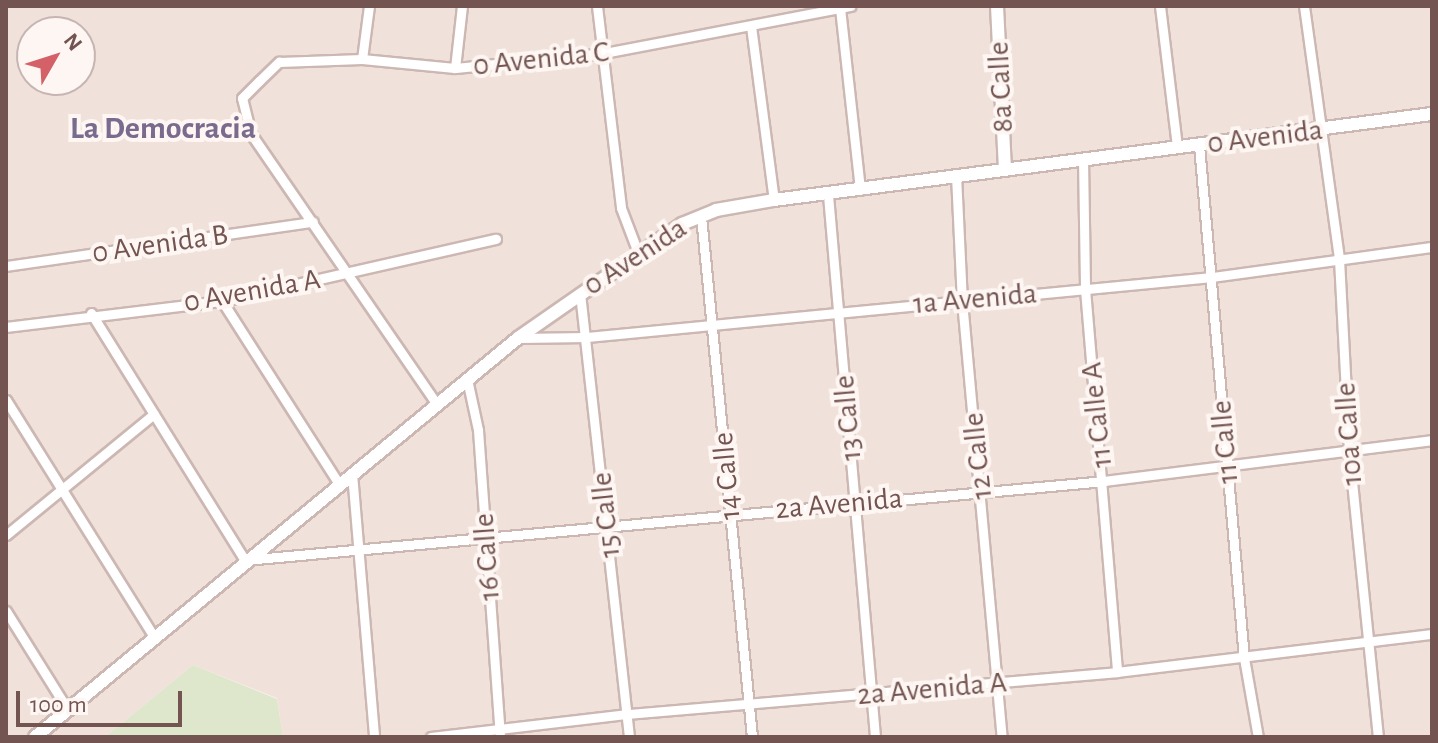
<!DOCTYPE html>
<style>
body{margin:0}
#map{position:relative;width:1438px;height:743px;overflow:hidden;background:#faf1ec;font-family:"Alegreya Sans",sans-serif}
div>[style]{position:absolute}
.residential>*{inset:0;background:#f1e1db}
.green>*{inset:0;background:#dee7cc}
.roads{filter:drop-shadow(2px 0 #ccb7b3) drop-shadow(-2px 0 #ccb7b3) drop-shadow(0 2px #ccb7b3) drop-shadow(0 -2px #ccb7b3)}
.street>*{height:9px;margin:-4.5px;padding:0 4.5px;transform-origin:4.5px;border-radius:4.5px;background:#fff}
.secondary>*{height:12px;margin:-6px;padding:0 6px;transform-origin:6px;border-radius:6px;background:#fff}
span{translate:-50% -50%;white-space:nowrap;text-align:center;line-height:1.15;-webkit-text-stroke:8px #fdf6f2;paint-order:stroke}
.street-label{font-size:30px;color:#735451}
.neighbourhood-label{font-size:32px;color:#796a8e;font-weight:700}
.frame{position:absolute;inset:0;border:8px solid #735451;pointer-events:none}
.north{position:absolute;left:16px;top:16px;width:80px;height:80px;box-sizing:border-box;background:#fdf6f2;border:2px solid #c6b5b2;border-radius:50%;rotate:51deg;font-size:22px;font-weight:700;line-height:32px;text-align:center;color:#735451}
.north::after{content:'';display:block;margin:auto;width:28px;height:36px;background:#d46167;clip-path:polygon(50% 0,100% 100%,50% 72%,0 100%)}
.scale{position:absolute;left:16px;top:691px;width:166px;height:36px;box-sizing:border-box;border:4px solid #735451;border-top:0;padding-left:10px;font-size:24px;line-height:28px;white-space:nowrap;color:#735451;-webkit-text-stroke:6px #fdf6f2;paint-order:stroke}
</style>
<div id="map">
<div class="residential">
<i style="clip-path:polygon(evenodd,6px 6px,1432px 6px,1432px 737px,283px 737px,277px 698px,193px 665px,105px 737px,6px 737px,6px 6px,32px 32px,80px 32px,80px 80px,32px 80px,32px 32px)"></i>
</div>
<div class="green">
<i style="clip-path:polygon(193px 665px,277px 699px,283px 737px,105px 737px)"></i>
</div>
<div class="roads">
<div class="street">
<i style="left:597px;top:6px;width:203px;rotate:83.2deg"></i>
<i style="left:621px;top:208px;width:45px;rotate:69.1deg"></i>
<i style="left:1160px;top:6px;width:142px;rotate:83.1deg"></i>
<i style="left:1304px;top:6px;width:255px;rotate:82.1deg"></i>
<i style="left:1339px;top:259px;width:193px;rotate:87deg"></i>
<i style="left:1349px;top:452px;width:286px;rotate:84.2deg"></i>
<i style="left:840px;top:8px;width:183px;rotate:83.7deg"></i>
<i style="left:751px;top:26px;width:176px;rotate:82.5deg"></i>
<i style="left:362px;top:59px;width:53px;rotate:-82.5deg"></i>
<i style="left:455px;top:68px;width:62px;rotate:-83.6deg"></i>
<i style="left:1199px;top:145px;width:515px;rotate:84.99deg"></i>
<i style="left:1244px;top:658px;width:80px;rotate:80deg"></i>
<i style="left:1083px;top:158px;width:131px;rotate:89.1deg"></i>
<i style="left:1085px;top:289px;width:384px;rotate:85.2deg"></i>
<i style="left:956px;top:175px;width:126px;rotate:87.3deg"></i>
<i style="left:962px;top:301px;width:438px;rotate:84.8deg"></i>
<i style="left:828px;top:195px;width:544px;rotate:85.04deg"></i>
<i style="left:701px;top:216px;width:523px;rotate:84.41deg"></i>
<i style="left:6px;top:266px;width:310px;rotate:-8.2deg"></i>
<i style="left:580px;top:293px;width:447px;rotate:83.7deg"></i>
<i style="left:222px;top:301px;width:217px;rotate:57.4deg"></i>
<i style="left:91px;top:313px;width:291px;rotate:58.1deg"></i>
<i style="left:245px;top:560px;width:863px;rotate:-5.25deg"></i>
<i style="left:1104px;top:481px;width:331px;rotate:-7.1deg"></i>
<i style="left:6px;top:327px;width:218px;rotate:-6.9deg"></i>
<i style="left:222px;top:301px;width:281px;rotate:-12.8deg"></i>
<i style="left:520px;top:338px;width:67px;rotate:-0.9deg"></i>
<i style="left:587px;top:337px;width:628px;rotate:-5.48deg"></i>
<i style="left:1212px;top:277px;width:222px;rotate:-7.8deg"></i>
<i style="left:467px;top:379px;width:52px;rotate:77.8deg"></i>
<i style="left:478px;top:430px;width:308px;rotate:85.9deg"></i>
<i style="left:6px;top:400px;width:277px;rotate:58deg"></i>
<i style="left:436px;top:403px;width:326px;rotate:-124.5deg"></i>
<i style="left:251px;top:134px;width:37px;rotate:-104deg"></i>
<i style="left:242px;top:98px;width:24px;rotate:-45deg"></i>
<i style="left:259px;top:81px;width:28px;rotate:-44deg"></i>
<i style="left:279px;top:62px;width:83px;rotate:-2.1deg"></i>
<i style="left:362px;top:59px;width:93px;rotate:5.5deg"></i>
<i style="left:455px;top:68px;width:150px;rotate:-5.7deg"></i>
<i style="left:604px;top:53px;width:251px;rotate:-10.8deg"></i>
<i style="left:352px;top:473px;width:265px;rotate:85.2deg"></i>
<i style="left:6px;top:535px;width:191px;rotate:-39.3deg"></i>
<i style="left:6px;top:611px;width:113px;rotate:58deg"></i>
<i style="left:431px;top:737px;width:198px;rotate:-6.7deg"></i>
<i style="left:628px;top:714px;width:491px;rotate:-4.9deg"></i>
<i style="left:1117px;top:672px;width:317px;rotate:-6.9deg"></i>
</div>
<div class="secondary">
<i style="left:997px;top:6px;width:162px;rotate:87.2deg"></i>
<i style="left:35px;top:737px;width:626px;rotate:-39.56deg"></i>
<i style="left:518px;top:338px;width:200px;rotate:-34.8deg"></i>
<i style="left:682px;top:224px;width:37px;rotate:-22deg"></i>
<i style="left:716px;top:210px;width:59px;rotate:-9.8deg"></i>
<i style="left:774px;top:200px;width:664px;rotate:-7.45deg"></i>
</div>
</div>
<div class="street-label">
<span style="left:541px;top:59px;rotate:-6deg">0 Avenida C</span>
<span style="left:1001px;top:87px;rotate:-93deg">8a Calle</span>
<span style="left:1265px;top:137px;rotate:-7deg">0 Avenida</span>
<span style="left:160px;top:244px;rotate:-8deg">0 Avenida B</span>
<span style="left:635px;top:257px;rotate:-33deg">0 Avenida</span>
<span style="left:252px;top:291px;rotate:-10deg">0 Avenida A</span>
<span style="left:975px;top:299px;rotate:-5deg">1a Avenida</span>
<span style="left:1097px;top:415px;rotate:-96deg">11 Calle A</span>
<span style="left:848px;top:418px;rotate:-95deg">13 Calle</span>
<span style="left:1349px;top:434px;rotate:-94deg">10a Calle</span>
<span style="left:1225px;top:442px;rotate:-95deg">11 Calle</span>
<span style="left:978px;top:456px;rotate:-96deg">12 Calle</span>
<span style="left:727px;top:476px;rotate:-95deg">14 Calle</span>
<span style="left:839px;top:504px;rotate:-5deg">2a Avenida</span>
<span style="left:606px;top:515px;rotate:-96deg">15 Calle</span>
<span style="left:487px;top:557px;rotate:-94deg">16 Calle</span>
<span style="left:932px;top:689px;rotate:-5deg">2a Avenida A</span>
</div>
<div class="neighbourhood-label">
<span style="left:163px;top:128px">La Democracia</span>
</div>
<div class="frame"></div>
<div class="north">N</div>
<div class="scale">100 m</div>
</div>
